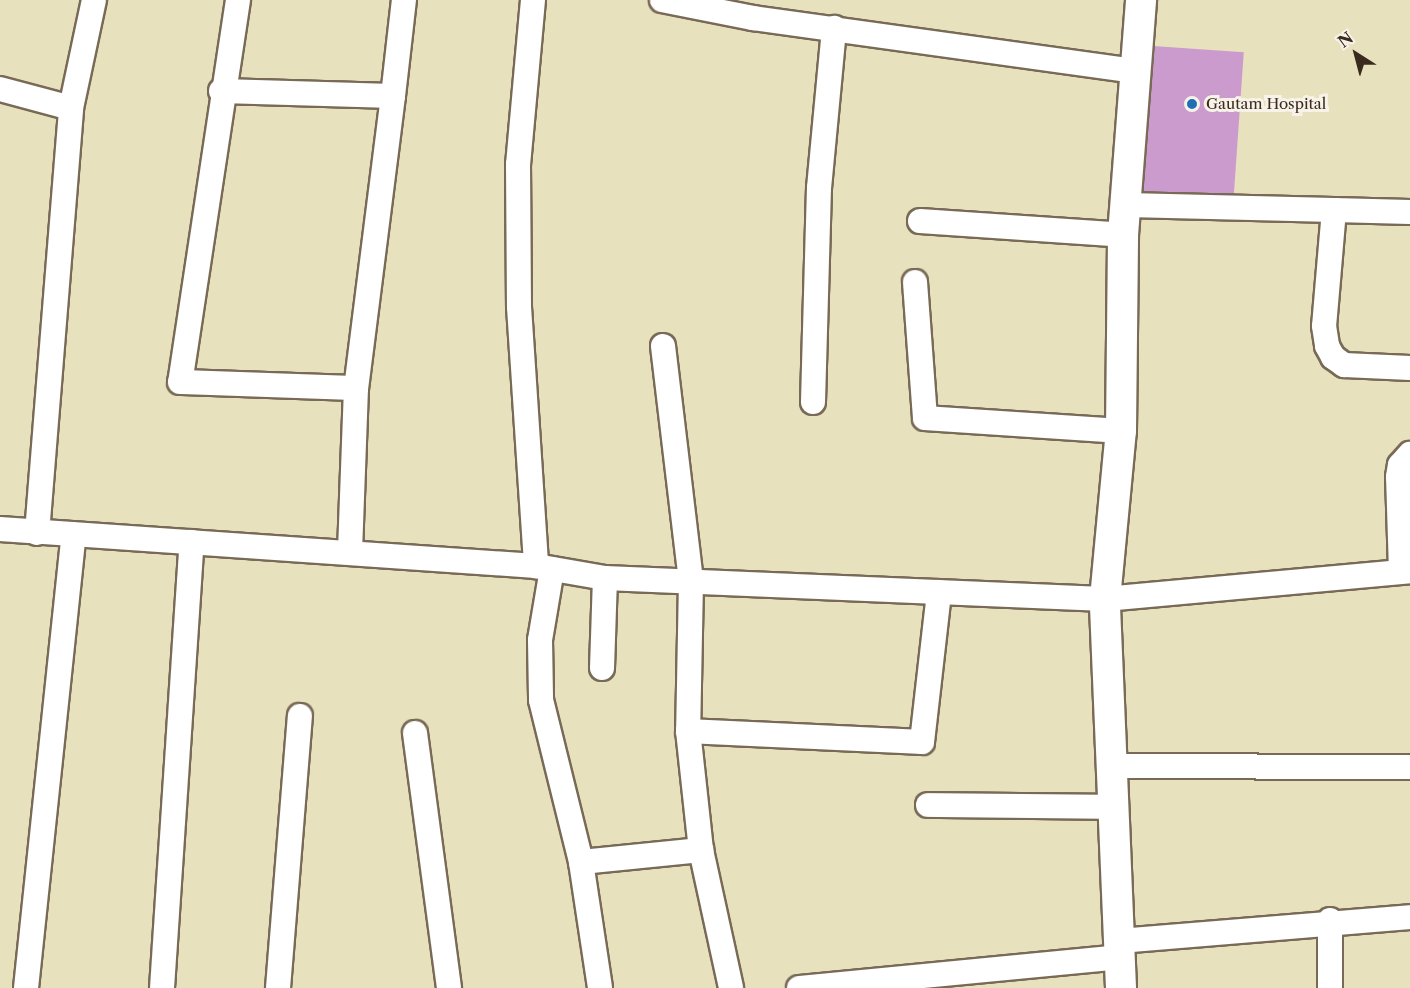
<!DOCTYPE html>
<style>
body{margin:0}
#map{position:relative;width:1410px;height:988px;overflow:hidden;background:#e8e1be;font-family:"Libre Caslon Text",serif}
div>[style]{position:absolute}
.building>*{inset:0;background:#cb9bce;transform-origin:0 0}
.roads{filter:drop-shadow(2px 0 #786a56) drop-shadow(-2px 0 #786a56) drop-shadow(0 2px #786a56) drop-shadow(0 -2px #786a56)}
.minor>*{height:24px;margin:-12px;padding:0 12px;transform-origin:12px;border-radius:12px;background:#fff}
.tertiary>*{height:30px;margin:-15px;padding:0 15px;transform-origin:15px;border-radius:15px;background:#fff}
.dots>*{width:16px;height:16px;translate:-50% -50%;box-sizing:border-box;border:3px solid #f7f3e8;border-radius:50%}
span{translate:-50% -50%;white-space:nowrap;text-align:center;line-height:1.15;-webkit-text-stroke:6px #f7f3e8;paint-order:stroke}
.poi-label{font-size:15px;color:#3b2a1e}
.left{translate:0 -50%;text-align:left}
.north{position:absolute;left:1326px;top:24px;width:60px;height:60px;-webkit-text-stroke:4px #f7f3e8;paint-order:stroke;rotate:324deg;font-size:16px;font-weight:700;line-height:24px;text-align:center;color:#3b2a1e}
.north::after{content:'';display:block;margin:auto;width:21px;height:27px;background:#3b2a1e;clip-path:polygon(50% 0,100% 100%,50% 72%,0 100%)}
</style>
<div id="map">
<div class="building">
<i style="left:1153px;top:46px;width:91px;height:152px;rotate:4deg"></i>
</div>
<div class="roads">
<div class="minor">
<i style="left:238px;top:0;width:386px;rotate:98.6deg"></i>
<i style="left:180px;top:382px;width:176px;rotate:2deg"></i>
<i style="left:533px;top:0;width:165px;rotate:95.2deg"></i>
<i style="left:518px;top:164px;width:143px;rotate:89.6deg"></i>
<i style="left:519px;top:307px;width:260px;rotate:86.2deg"></i>
<i style="left:662px;top:0;width:93px;rotate:11.2deg"></i>
<i style="left:753px;top:18px;width:387px;rotate:7.9deg"></i>
<i style="left:0;top:89px;width:73px;rotate:15deg"></i>
<i style="left:221px;top:91px;width:172px;rotate:1.7deg"></i>
<i style="left:393px;top:96px;width:294px;rotate:97.2deg"></i>
<i style="left:356px;top:388px;width:163px;rotate:92.1deg"></i>
<i style="left:393px;top:96px;width:97px;rotate:-83.5deg"></i>
<i style="left:1127px;top:205px;width:207px;rotate:1.4deg"></i>
<i style="left:1334px;top:210px;width:116px;rotate:94.9deg"></i>
<i style="left:1324px;top:326px;width:20px;rotate:81deg"></i>
<i style="left:1327px;top:346px;width:13px;rotate:61deg"></i>
<i style="left:1333px;top:357px;width:14px;rotate:36deg"></i>
<i style="left:1344px;top:365px;width:66px;rotate:2.6deg"></i>
<i style="left:1334px;top:210px;width:76px;rotate:1.5deg"></i>
<i style="left:920px;top:221px;width:203px;rotate:3.9deg"></i>
<i style="left:915px;top:282px;width:136px;rotate:85.8deg"></i>
<i style="left:925px;top:418px;width:196px;rotate:3.8deg"></i>
<i style="left:663px;top:346px;width:237px;rotate:83.2deg"></i>
<i style="left:691px;top:581px;width:150px;rotate:91.1deg"></i>
<i style="left:813px;top:402px;width:214px;rotate:-88.4deg"></i>
<i style="left:819px;top:188px;width:161px;rotate:-84.6deg"></i>
<i style="left:0;top:529px;width:537px;rotate:3.95deg"></i>
<i style="left:536px;top:566px;width:70px;rotate:9.9deg"></i>
<i style="left:605px;top:578px;width:500px;rotate:2.41deg"></i>
<i style="left:1105px;top:599px;width:306px;rotate:-5.2deg"></i>
<i style="left:37px;top:533px;width:426px;rotate:-85.4deg"></i>
<i style="left:71px;top:108px;width:110px;rotate:-78deg"></i>
<i style="left:552px;top:569px;width:72px;rotate:99.6deg"></i>
<i style="left:540px;top:640px;width:60px;rotate:89deg"></i>
<i style="left:541px;top:700px;width:167px;rotate:76.1deg"></i>
<i style="left:581px;top:862px;width:127px;rotate:81.4deg"></i>
<i style="left:1401px;top:571px;width:94px;rotate:-91.8deg"></i>
<i style="left:1398px;top:477px;width:12px;rotate:-81deg"></i>
<i style="left:1400px;top:465px;width:15px;rotate:-48deg"></i>
<i style="left:602px;top:668px;width:90px;rotate:-88.1deg"></i>
<i style="left:415px;top:733px;width:257px;rotate:82.4deg"></i>
<i style="left:1112px;top:766px;width:298px;rotate:0.2deg"></i>
<i style="left:928px;top:805px;width:186px;rotate:0.6deg"></i>
<i style="left:701px;top:850px;width:120px;rotate:-96.2deg"></i>
<i style="left:688px;top:731px;width:234px;rotate:2.7deg"></i>
<i style="left:922px;top:742px;width:151px;rotate:-83.5deg"></i>
<i style="left:581px;top:862px;width:121px;rotate:-5.7deg"></i>
<i style="left:701px;top:850px;width:141px;rotate:77.7deg"></i>
<i style="left:1119px;top:941px;width:292px;rotate:-4.7deg"></i>
<i style="left:26px;top:988px;width:456px;rotate:-84deg"></i>
<i style="left:162px;top:988px;width:447px;rotate:-86.2deg"></i>
<i style="left:278px;top:988px;width:273px;rotate:-85.4deg"></i>
<i style="left:799px;top:988px;width:322px;rotate:-5.5deg"></i>
<i style="left:1330px;top:988px;width:68px;rotate:-90deg"></i>
</div>
<div class="tertiary">
<i style="left:1121px;top:988px;width:389px;rotate:-92.4deg"></i>
<i style="left:1105px;top:599px;width:169px;rotate:-84.6deg"></i>
<i style="left:1121px;top:431px;width:196px;rotate:-89.4deg"></i>
<i style="left:1123px;top:235px;width:236px;rotate:-85.6deg"></i>
</div>
</div>
<div class="dots">
<i style="left:1192px;top:104px;background:#1f6fb2"></i>
</div>
<div class="poi-label">
<span class="left" style="left:1206px;top:104px">Gautam Hospital</span>
</div>
<div class="north">N</div>
</div>
